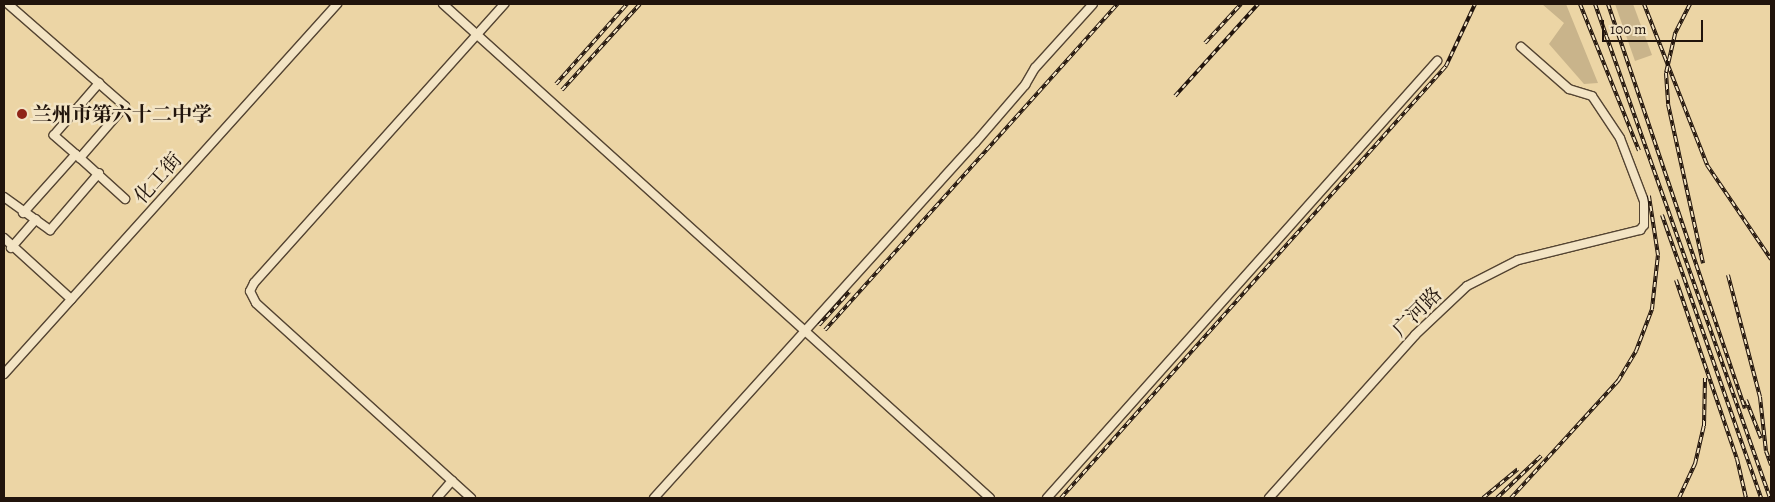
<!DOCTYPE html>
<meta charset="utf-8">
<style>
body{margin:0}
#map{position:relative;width:1775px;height:502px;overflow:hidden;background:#ecd5a5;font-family:Alegreya,"Noto Serif SC",serif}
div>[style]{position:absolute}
.green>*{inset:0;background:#c9b48b}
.roads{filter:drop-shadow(1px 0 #544432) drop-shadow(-1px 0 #544432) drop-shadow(0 1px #544432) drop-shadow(0 -1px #544432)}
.minor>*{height:8px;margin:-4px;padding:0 4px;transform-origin:4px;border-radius:4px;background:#f3e4c4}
.rail>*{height:4px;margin-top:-2px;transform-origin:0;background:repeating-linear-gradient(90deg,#f3e4c4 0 5.5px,#21140c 0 11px);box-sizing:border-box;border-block:1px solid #21140c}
.dots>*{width:14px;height:14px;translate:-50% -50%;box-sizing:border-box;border:2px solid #f3e4c4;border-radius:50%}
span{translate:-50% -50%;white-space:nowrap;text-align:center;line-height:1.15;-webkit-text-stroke:5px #f3e4c4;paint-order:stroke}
.poi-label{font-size:20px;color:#21140c;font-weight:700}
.left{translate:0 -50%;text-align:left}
.street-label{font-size:20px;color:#21140c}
.frame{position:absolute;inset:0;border:5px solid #21140c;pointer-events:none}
.scale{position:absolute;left:1602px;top:20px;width:101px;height:22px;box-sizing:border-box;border:2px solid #21140c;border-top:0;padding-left:6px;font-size:15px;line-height:18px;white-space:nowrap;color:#21140c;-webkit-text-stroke:4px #f3e4c4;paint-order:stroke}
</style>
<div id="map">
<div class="green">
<i style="clip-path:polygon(1542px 4px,1566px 4px,1598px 83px,1584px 84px,1549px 44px,1564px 23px)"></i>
<i style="clip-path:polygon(1615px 4px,1633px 4px,1652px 55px,1635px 61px)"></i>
</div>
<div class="roads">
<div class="minor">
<i style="left:8px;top:4px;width:155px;rotate:41.1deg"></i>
<i style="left:125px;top:106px;width:69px;rotate:130.9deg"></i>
<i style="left:80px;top:158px;width:35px;rotate:-139deg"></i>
<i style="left:54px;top:135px;width:69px;rotate:-49.1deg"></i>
<i style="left:443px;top:4px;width:737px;rotate:42.09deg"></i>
<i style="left:80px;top:158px;width:61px;rotate:42.3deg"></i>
<i style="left:4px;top:197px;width:57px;rotate:35.7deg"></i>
<i style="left:50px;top:230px;width:75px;rotate:-49.3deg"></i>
<i style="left:23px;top:213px;width:79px;rotate:-48.1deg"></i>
<i style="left:4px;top:238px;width:91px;rotate:42.3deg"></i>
<i style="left:11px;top:248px;width:38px;rotate:-49deg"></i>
<i style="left:4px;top:374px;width:498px;rotate:-48deg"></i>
<i style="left:437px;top:498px;width:23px;rotate:-49deg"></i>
<i style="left:471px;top:498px;width:290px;rotate:-137.8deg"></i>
<i style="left:256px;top:303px;width:13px;rotate:-117deg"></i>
<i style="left:250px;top:291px;width:9px;rotate:-63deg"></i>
<i style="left:254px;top:283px;width:375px;rotate:-48.1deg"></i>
<i style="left:654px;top:498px;width:479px;rotate:-47.9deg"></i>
<i style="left:975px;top:143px;width:77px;rotate:-49.2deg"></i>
<i style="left:1025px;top:85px;width:20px;rotate:-60deg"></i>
<i style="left:1035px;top:68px;width:86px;rotate:-47.8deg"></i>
<i style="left:1047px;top:498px;width:586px;rotate:-48.25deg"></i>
<i style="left:1269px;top:498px;width:219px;rotate:-48.1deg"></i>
<i style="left:1415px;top:335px;width:71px;rotate:-43.3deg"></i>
<i style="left:1467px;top:286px;width:57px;rotate:-27deg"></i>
<i style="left:1518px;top:260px;width:126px;rotate:-13.8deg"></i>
<i style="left:1640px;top:230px;width:6px;rotate:-51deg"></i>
<i style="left:1644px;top:225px;width:24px;rotate:-90deg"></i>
<i style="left:1644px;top:201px;width:67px;rotate:-110.9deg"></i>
<i style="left:1620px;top:138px;width:50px;rotate:-123.7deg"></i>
<i style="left:1592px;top:96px;width:24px;rotate:-163deg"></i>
<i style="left:1569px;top:89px;width:64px;rotate:-138.8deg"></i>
</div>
</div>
<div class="rail">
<i style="left:1580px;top:4px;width:158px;rotate:68.1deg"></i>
<i style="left:1595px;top:4px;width:524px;rotate:70.49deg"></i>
<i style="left:1608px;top:4px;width:427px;rotate:71.3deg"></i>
<i style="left:1644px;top:4px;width:173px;rotate:68.6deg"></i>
<i style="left:1707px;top:165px;width:114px;rotate:55.8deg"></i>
<i style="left:1690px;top:4px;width:34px;rotate:117deg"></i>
<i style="left:1675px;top:34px;width:40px;rotate:103deg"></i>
<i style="left:1666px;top:73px;width:31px;rotate:86deg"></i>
<i style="left:1668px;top:104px;width:163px;rotate:77.6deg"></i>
<i style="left:1205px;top:43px;width:53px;rotate:-47.3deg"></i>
<i style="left:556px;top:84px;width:107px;rotate:-48.4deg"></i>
<i style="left:562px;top:90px;width:116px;rotate:-47.8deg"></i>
<i style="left:1175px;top:96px;width:124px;rotate:-47.9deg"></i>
<i style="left:1662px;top:215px;width:300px;rotate:70.7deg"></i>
<i style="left:1728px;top:275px;width:126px;rotate:75.3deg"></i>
<i style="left:1760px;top:397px;width:54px;rotate:83.7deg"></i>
<i style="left:1766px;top:451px;width:15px;rotate:70deg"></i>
<i style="left:1676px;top:280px;width:189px;rotate:71.2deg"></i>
<i style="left:1737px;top:459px;width:40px;rotate:77deg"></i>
<i style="left:819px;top:325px;width:45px;rotate:-47.7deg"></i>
<i style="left:825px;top:330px;width:438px;rotate:-48.1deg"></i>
<i style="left:1746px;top:400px;width:41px;rotate:68.5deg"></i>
<i style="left:1061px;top:498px;width:579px;rotate:-48.29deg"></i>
<i style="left:1446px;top:66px;width:68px;rotate:-64.9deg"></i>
<i style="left:1483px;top:498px;width:45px;rotate:-39.6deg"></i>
<i style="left:1497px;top:498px;width:61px;rotate:-43.7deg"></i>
<i style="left:1511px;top:498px;width:159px;rotate:-47.6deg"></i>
<i style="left:1618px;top:381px;width:35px;rotate:-59deg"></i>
<i style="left:1636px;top:351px;width:45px;rotate:-69.1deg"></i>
<i style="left:1652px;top:309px;width:54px;rotate:-83.7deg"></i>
<i style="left:1658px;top:255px;width:60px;rotate:-98.7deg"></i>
<i style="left:1679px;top:498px;width:38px;rotate:-65deg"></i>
<i style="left:1695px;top:464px;width:39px;rotate:-77deg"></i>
<i style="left:1704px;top:426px;width:48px;rotate:-88.8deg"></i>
</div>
<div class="dots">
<i style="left:22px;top:114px;background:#8f2418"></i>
</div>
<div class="poi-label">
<span class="left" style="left:32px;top:114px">兰州市第六十二中学</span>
</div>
<div class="street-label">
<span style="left:158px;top:178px;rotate:-48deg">化工街</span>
<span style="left:1417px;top:312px;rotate:-45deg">广河路</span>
</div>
<div class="frame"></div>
<div class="scale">100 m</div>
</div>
